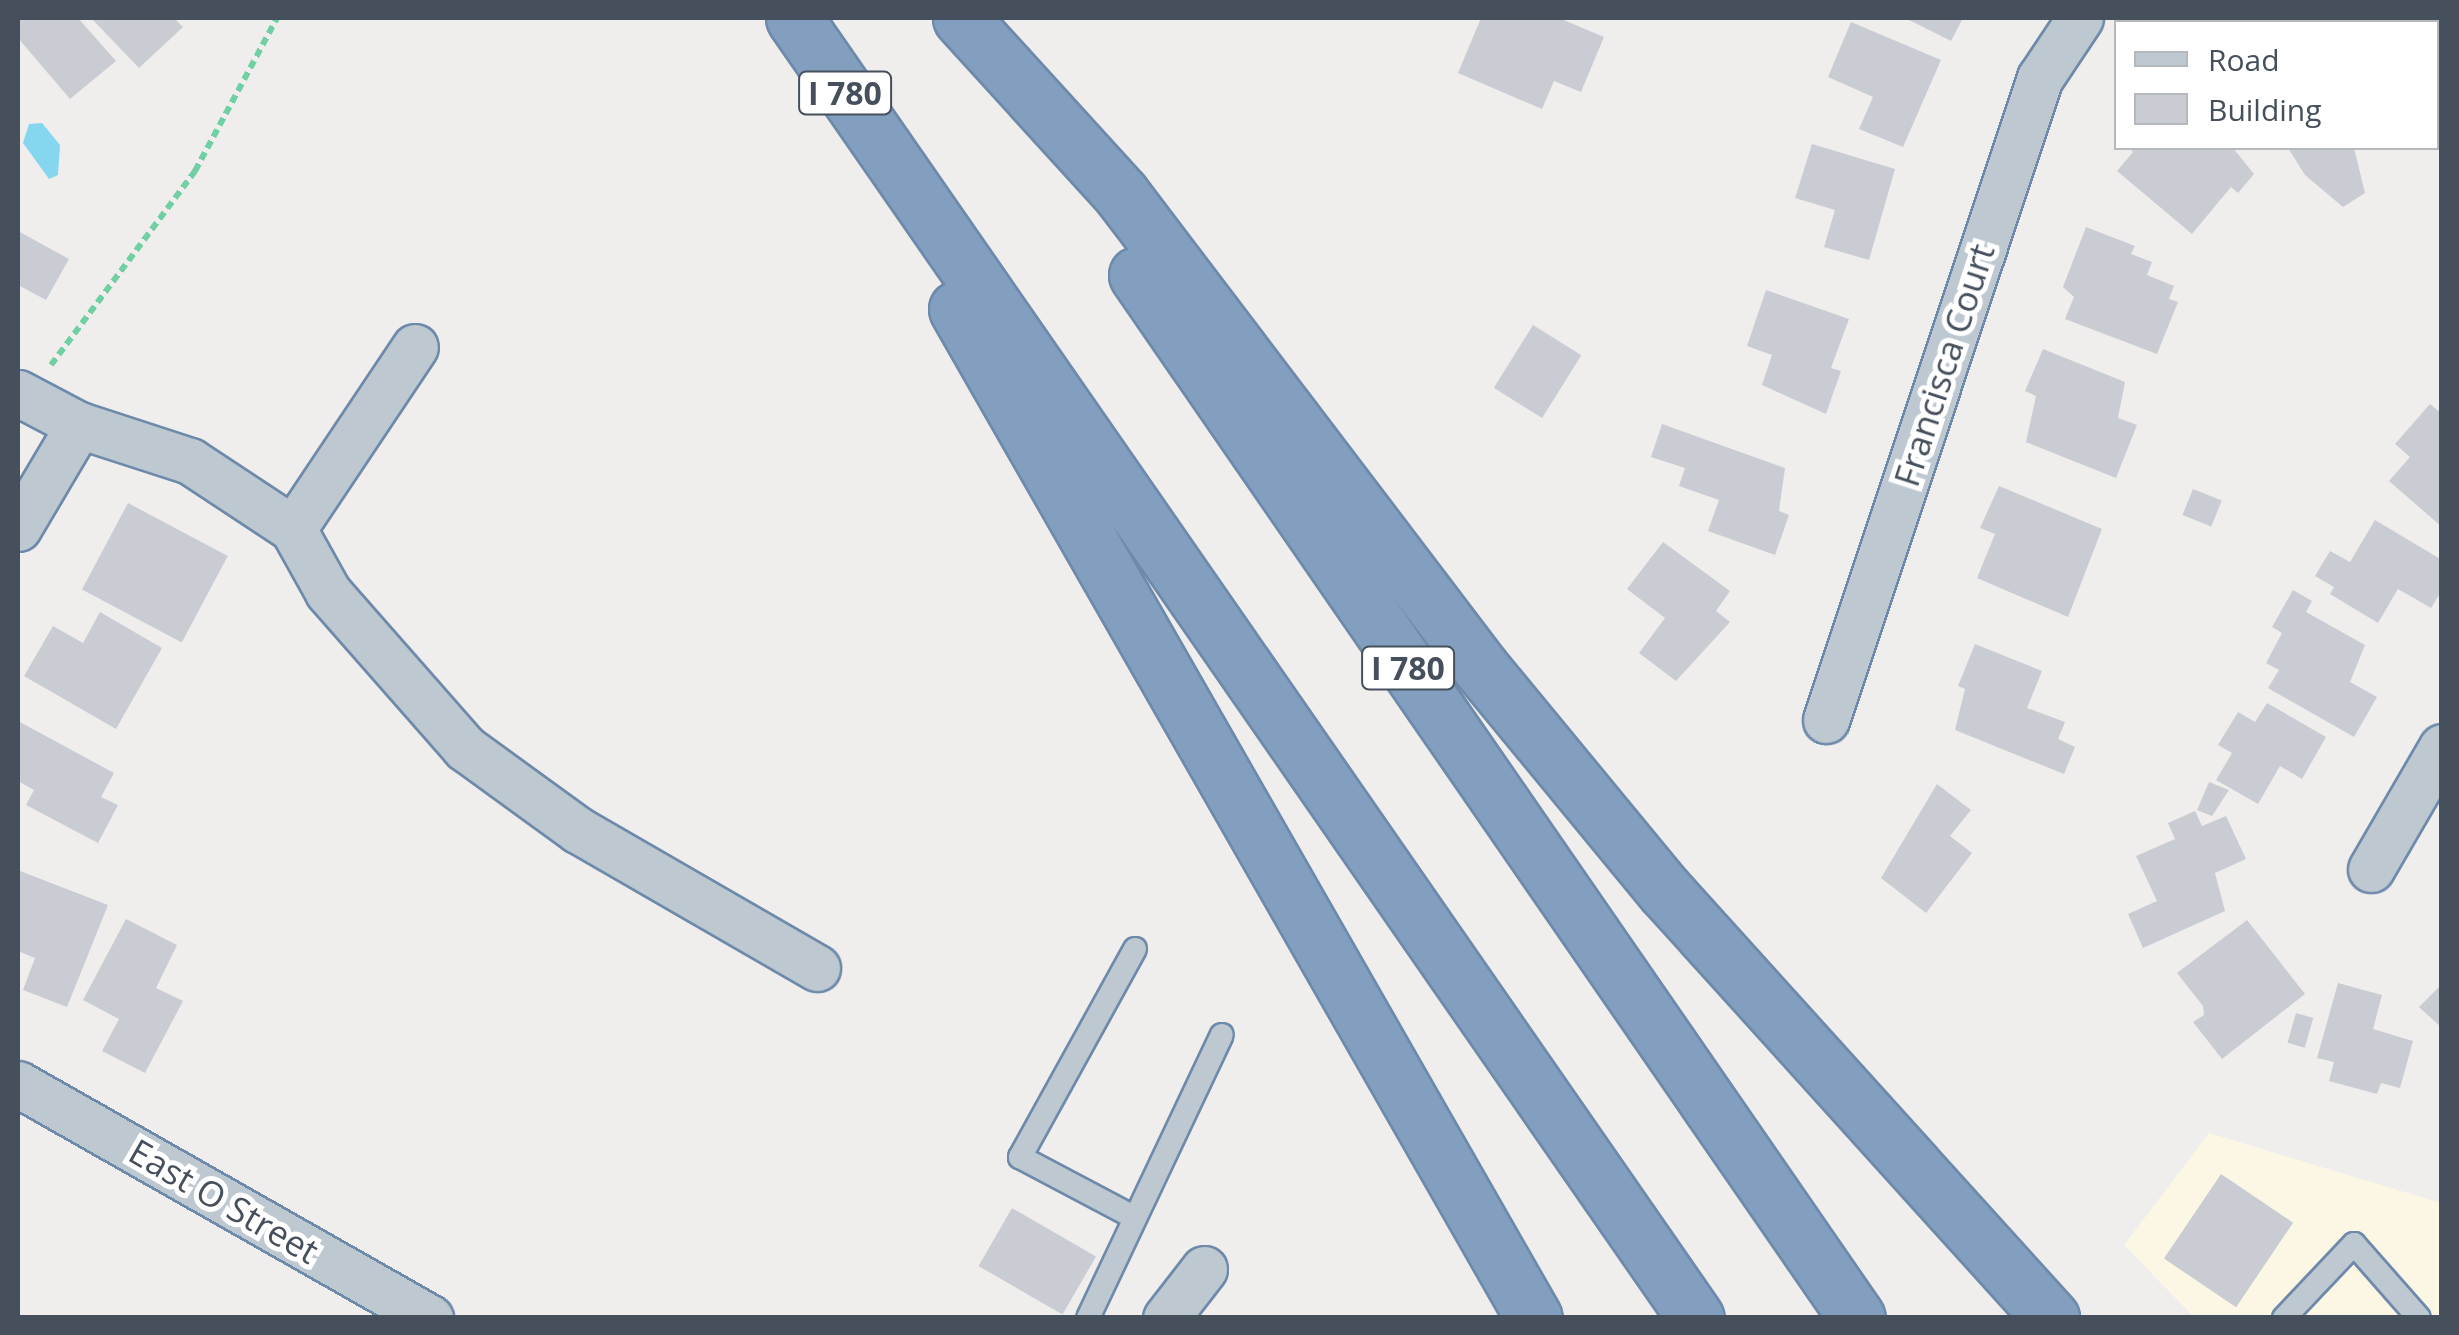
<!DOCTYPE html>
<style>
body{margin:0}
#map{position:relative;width:2459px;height:1335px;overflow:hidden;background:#f0eded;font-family:"Open Sans",sans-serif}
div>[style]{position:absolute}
.commercial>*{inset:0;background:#fcf6e5}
.water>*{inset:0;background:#85d6ef}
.building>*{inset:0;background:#caccd3;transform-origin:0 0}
.path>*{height:6px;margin-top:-3px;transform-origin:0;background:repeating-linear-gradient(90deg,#70cfa3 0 8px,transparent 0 13px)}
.roads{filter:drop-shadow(2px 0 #6e8aaa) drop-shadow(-2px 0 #6e8aaa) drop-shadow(0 2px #6e8aaa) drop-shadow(0 -2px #6e8aaa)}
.service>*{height:22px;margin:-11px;padding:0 11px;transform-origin:11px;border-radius:11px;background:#bdc8d1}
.minor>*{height:45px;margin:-22.5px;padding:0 22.5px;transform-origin:22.5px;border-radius:22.5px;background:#bdc8d1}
.motorway>*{height:55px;margin:-27.5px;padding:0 27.5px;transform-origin:27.5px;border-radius:27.5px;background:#839fbf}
span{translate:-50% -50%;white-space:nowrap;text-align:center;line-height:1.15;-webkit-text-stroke:10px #fff;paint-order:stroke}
.shield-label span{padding:2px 8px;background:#fff;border:2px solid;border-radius:8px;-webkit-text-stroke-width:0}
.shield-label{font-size:32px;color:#45505c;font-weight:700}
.street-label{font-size:35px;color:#45505c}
.frame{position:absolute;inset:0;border:20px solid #45505c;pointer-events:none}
.legend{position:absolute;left:2114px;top:20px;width:325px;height:130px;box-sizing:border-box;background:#fff;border:2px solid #b5b9be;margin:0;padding:12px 18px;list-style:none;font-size:30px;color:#45505c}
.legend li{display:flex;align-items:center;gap:20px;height:50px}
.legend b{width:50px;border:2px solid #b5b9be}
</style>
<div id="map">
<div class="commercial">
<i style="clip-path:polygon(2209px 1133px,2441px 1203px,2441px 1317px,2194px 1317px,2124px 1245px)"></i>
</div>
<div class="water">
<i style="clip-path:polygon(42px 123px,60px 145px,58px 175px,49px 179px,23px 143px,29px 124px)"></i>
</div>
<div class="building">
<i style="clip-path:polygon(18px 18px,78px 18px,116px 61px,70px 99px,18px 38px)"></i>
<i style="clip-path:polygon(91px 18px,174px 18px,183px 27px,139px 68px)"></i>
<i style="clip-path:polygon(1481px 18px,1559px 18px,1604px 37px,1581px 92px,1554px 81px,1542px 109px,1458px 73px)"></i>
<i style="clip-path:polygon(1905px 18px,1963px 18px,1951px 41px)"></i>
<i style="clip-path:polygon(2389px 18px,2442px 18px,2442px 105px,2436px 22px,2388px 22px)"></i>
<i style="clip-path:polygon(1851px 22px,1941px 60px,1903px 147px,1859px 129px,1873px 97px,1828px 77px)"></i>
<i style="clip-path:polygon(1812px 144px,1895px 169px,1869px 260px,1824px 247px,1835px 210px,1795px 198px)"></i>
<i style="clip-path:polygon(2129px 148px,2233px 148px,2254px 174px,2238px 193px,2231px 187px,2192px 234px,2117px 171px,2133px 152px)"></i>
<i style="clip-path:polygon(2288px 148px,2354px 148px,2365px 193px,2343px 207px,2305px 175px)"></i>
<i style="clip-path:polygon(2086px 227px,2135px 246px,2131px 254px,2152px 262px,2147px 275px,2174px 286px,2169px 299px,2178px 302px,2157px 354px,2065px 319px,2074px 297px,2063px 287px)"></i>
<i style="clip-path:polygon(18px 231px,69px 259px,46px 300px,18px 285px)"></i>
<i style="clip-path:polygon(1766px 290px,1849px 319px,1831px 368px,1841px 371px,1826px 414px,1762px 385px,1772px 355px,1747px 346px)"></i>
<i style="left:1533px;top:325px;width:57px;height:74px;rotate:32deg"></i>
<i style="clip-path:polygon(2043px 349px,2125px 382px,2118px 418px,2137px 425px,2116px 478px,2026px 442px,2036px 396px,2025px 391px)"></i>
<i style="clip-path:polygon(2430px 404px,2442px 414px,2442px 527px,2389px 481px,2410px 457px,2395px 444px)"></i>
<i style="clip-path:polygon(1662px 424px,1785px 468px,1779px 511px,1789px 515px,1775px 555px,1708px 531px,1719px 500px,1679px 486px,1685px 468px,1651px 457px)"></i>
<i style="clip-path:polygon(1999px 486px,2102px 529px,2068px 617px,1977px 578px,1995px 534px,1980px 528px)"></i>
<i style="left:2193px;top:489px;width:31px;height:28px;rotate:22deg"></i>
<i style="left:128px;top:503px;width:113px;height:98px;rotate:28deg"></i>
<i style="clip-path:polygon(2375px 520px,2442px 560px,2442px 590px,2431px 608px,2398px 589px,2378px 623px,2330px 594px,2334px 587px,2315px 576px,2330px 551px,2350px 562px)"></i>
<i style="clip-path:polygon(1663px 542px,1730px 591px,1716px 611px,1730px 622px,1676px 681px,1639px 653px,1665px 618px,1627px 589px)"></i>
<i style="clip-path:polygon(2293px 590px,2312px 601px,2306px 612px,2365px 645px,2350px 682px,2377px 697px,2354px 737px,2268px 688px,2279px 670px,2266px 663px,2282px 633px,2272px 627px)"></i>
<i style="clip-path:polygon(100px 612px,162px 648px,116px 729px,24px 676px,53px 626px,83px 643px)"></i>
<i style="clip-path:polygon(1975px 644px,2042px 671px,2027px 708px,2065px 722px,2058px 739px,2075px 747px,2064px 774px,1955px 730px,1965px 689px,1958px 686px)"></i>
<i style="clip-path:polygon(2267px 703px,2326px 737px,2302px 779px,2280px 766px,2258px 804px,2216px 780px,2232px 753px,2218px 745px,2238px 712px,2255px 722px)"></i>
<i style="clip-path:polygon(18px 721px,114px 773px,101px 797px,118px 805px,98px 843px,26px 805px,34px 790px,18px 781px)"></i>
<i style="clip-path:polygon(2209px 782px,2229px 790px,2212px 816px,2197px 810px)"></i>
<i style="clip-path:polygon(1937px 784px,1971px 810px,1950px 836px,1972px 853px,1926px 913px,1881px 878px)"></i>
<i style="clip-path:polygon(2195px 811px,2202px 826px,2226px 816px,2246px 859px,2215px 873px,2225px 911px,2143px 948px,2128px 914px,2157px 901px,2136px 856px,2175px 839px,2168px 823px)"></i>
<i style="clip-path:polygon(20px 871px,108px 905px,67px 1007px,23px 990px,35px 958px,18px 951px)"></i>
<i style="clip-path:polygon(126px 919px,177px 945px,156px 988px,183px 1001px,145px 1073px,102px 1051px,119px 1019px,83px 1000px)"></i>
<i style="clip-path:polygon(2247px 920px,2305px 994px,2222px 1059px,2193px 1022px,2204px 1015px,2203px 1006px,2177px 973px)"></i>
<i style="clip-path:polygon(2338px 983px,2382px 995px,2373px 1029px,2413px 1041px,2400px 1088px,2381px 1083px,2377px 1094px,2329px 1081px,2334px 1062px,2317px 1058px)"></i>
<i style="clip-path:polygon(2442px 984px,2442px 1028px,2419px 1007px)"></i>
<i style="left:2296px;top:1013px;width:18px;height:31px;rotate:16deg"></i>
<i style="left:2221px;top:1174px;width:87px;height:102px;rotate:34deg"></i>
<i style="left:1012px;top:1208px;width:97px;height:67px;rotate:30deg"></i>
</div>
<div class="path">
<i style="left:51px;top:365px;width:242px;rotate:-53.4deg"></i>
<i style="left:195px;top:171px;width:174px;rotate:-61.8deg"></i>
</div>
<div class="roads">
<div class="service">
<i style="left:1135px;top:949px;width:238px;rotate:118.9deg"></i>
<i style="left:1020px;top:1157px;width:130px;rotate:27.9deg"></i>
<i style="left:1088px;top:1318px;width:313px;rotate:-64.7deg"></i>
<i style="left:2284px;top:1318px;width:102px;rotate:-46.6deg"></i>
<i style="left:2354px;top:1244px;width:98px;rotate:48.7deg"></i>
</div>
<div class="minor">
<i style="left:18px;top:393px;width:69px;rotate:27.7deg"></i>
<i style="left:79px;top:425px;width:117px;rotate:18deg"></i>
<i style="left:190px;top:461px;width:123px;rotate:33.4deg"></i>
<i style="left:293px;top:529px;width:72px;rotate:60.9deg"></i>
<i style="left:328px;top:592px;width:208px;rotate:48.7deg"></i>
<i style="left:465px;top:748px;width:140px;rotate:36deg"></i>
<i style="left:578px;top:830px;width:276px;rotate:30deg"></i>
<i style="left:18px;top:528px;width:120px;rotate:-59.4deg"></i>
<i style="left:293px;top:529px;width:219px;rotate:-56.2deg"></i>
<i style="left:1826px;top:720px;width:677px;rotate:-71.57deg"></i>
<i style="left:2040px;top:78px;width:72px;rotate:-56.3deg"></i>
<i style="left:2371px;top:869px;width:141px;rotate:-59.8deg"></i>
<i style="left:18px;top:1084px;width:474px;rotate:29.6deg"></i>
<i style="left:1166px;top:1318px;width:62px;rotate:-52.2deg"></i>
</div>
<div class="motorway">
<i style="left:794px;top:18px;width:1582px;rotate:55.25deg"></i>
<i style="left:961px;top:18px;width:238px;rotate:47.7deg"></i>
<i style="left:1121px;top:194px;width:595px;rotate:52.78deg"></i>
<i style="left:1481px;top:668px;width:289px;rotate:50.5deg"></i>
<i style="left:1665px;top:891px;width:576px;rotate:47.89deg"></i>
<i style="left:1137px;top:275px;width:1267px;rotate:55.38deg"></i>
<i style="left:957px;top:309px;width:1162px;rotate:60.24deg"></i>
</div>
</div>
<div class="shield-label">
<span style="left:845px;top:93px">I 780</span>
<span style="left:1408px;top:668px">I 780</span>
</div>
<div class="street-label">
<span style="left:1944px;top:365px;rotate:-72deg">Francisca Court</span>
<span style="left:224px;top:1201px;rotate:30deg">East O Street</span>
</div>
<div class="frame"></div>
<ul class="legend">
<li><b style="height:12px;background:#bdc8d1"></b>Road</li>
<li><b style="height:28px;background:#caccd3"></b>Building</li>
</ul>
</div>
